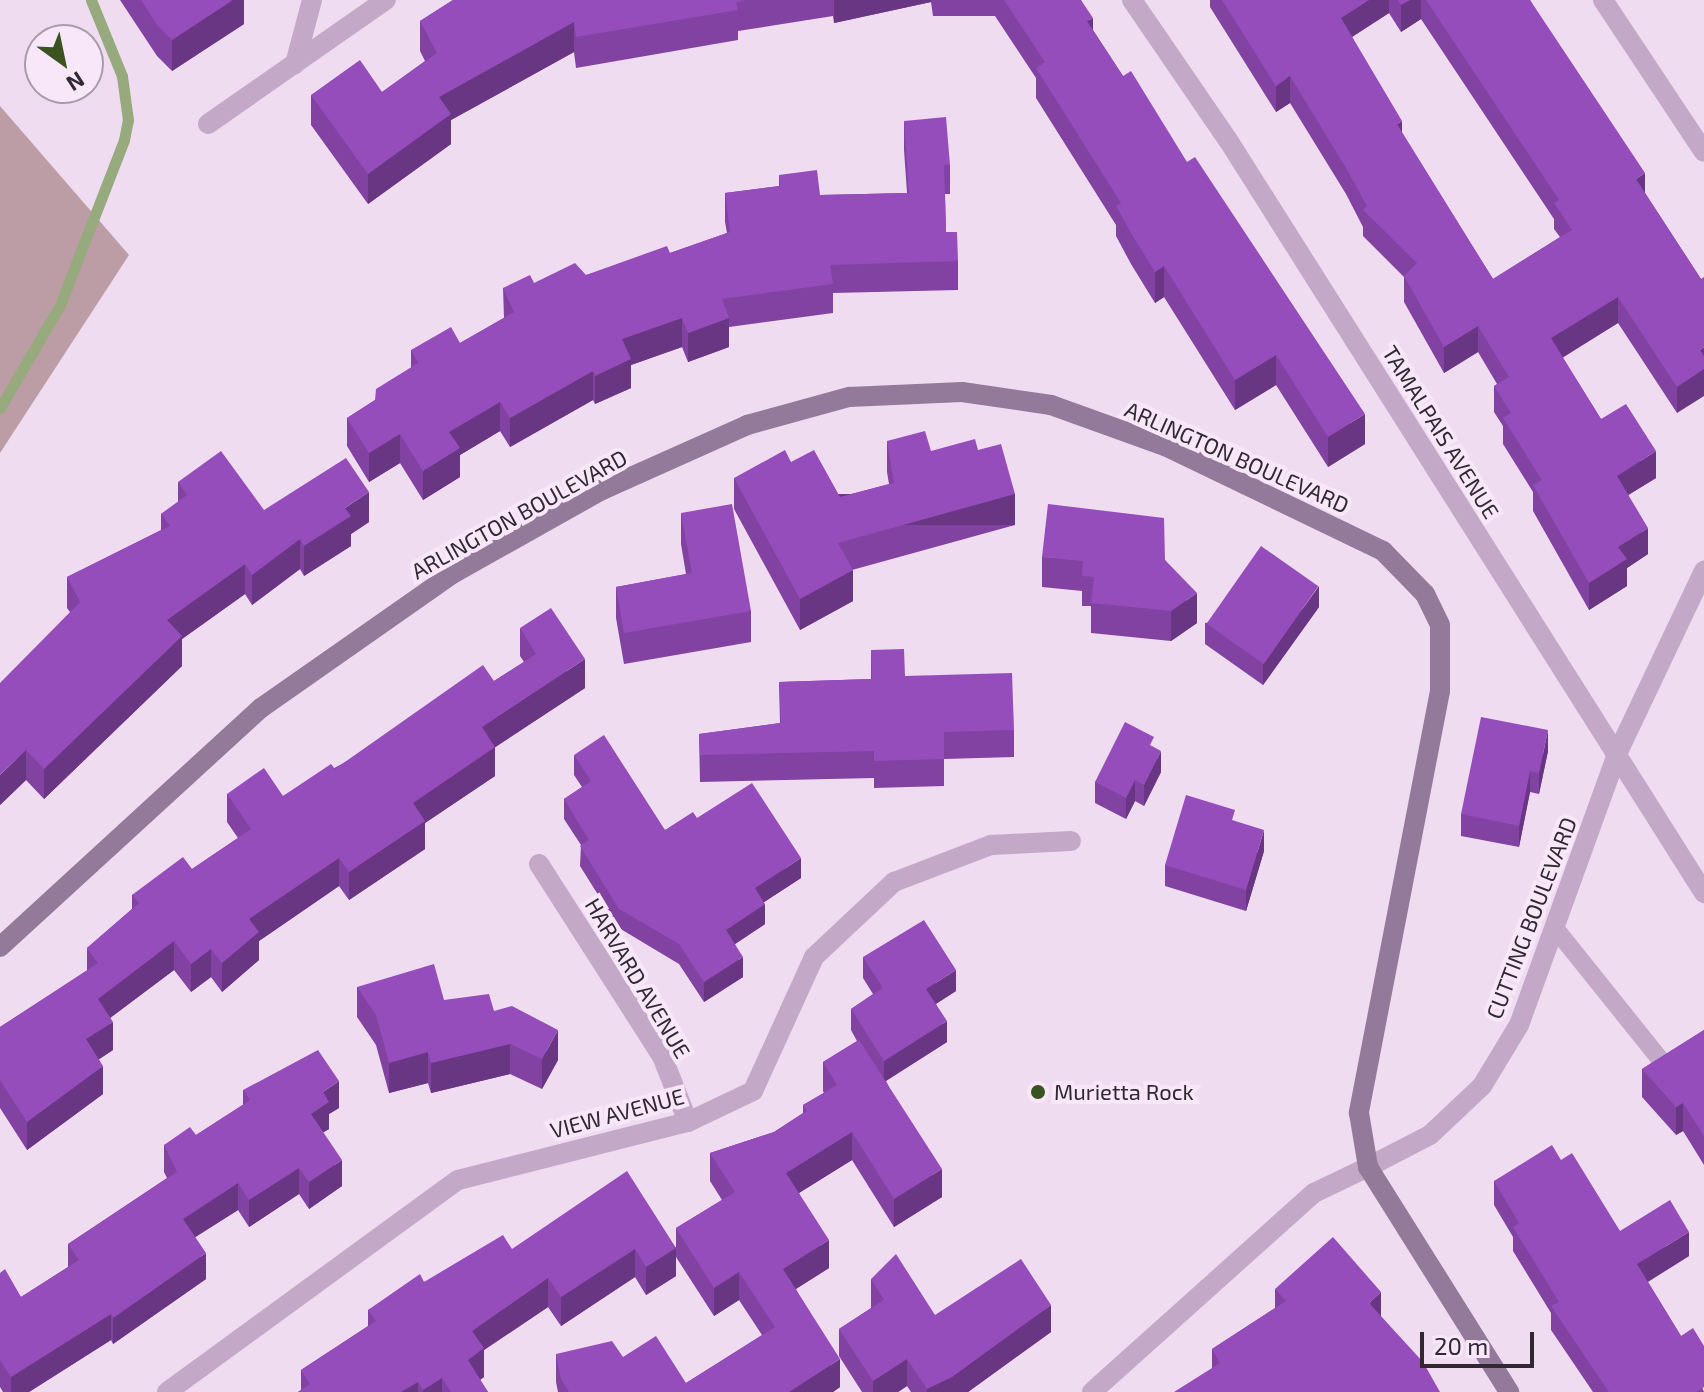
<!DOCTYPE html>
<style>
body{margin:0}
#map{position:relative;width:1704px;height:1392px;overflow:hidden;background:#efdcf0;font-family:"Exo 2",sans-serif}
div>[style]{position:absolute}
.green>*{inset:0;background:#bd9da5}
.stream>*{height:11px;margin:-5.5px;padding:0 5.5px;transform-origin:5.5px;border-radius:5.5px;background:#96aa7d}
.service>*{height:18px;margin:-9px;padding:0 9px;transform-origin:9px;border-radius:9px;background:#c3a8c7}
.minor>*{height:20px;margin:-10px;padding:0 10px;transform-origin:10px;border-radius:10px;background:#c3a8c7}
.tertiary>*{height:20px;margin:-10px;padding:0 10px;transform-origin:10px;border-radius:10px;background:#c3a8c7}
.secondary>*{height:20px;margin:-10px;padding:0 10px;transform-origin:10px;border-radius:10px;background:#937a9a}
.wall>*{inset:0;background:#8142a2}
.shaded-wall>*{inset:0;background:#693684;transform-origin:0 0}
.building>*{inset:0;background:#964dbc;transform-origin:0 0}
.dots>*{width:22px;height:22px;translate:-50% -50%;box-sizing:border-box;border:4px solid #f7e7f8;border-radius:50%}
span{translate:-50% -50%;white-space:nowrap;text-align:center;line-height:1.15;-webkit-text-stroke:8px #f7e7f8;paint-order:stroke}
.street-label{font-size:22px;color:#312834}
.poi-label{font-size:22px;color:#312834}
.left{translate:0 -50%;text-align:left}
.north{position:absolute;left:24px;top:24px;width:80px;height:80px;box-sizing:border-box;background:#f7e7f8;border:2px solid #a89baa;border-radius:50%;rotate:147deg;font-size:22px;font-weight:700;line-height:32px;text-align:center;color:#312834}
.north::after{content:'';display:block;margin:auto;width:28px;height:36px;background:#3b5221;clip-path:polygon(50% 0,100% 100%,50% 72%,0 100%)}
.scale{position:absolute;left:1420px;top:1332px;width:114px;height:36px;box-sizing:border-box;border:4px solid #312834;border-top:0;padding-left:10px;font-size:24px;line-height:28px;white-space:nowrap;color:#312834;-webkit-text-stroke:6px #f7e7f8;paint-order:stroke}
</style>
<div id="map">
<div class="green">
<i style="clip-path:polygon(0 106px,129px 255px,0 453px)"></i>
</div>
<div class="stream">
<i style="left:0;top:408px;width:119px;rotate:-59.8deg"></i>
<i style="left:60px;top:305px;width:177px;rotate:-68.8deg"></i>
<i style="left:124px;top:140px;width:20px;rotate:-79deg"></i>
<i style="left:128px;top:120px;width:44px;rotate:-97.8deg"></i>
<i style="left:122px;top:76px;width:82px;rotate:-112.2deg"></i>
</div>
<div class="service">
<i style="left:1554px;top:927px;width:179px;rotate:51.3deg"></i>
</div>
<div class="minor">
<i style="left:1132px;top:0;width:170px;rotate:55.6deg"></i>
<i style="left:1228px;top:140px;width:891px;rotate:57.7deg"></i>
<i style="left:295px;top:64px;width:66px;rotate:-75.1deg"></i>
<i style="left:208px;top:124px;width:217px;rotate:-34.9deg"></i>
<i style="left:539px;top:864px;width:228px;rotate:57.4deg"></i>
<i style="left:662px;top:1056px;width:71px;rotate:68.5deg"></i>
<i style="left:167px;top:1392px;width:360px;rotate:-36.1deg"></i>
<i style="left:458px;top:1180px;width:237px;rotate:-14.2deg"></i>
<i style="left:688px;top:1122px;width:72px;rotate:-25.5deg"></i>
<i style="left:753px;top:1091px;width:147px;rotate:-65.5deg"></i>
<i style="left:814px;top:957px;width:110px;rotate:-43.2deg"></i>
<i style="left:894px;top:882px;width:104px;rotate:-20.9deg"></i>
<i style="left:991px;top:845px;width:80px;rotate:-2.9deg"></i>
<i style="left:1092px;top:1392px;width:298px;rotate:-41.9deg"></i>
<i style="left:1314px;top:1193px;width:60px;rotate:-25.7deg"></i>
</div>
<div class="tertiary">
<i style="left:1603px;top:0;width:182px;rotate:56.4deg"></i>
<i style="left:1368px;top:1167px;width:70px;rotate:-27.3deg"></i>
<i style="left:1430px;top:1135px;width:71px;rotate:-43.3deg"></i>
<i style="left:1482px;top:1086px;width:71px;rotate:-58.8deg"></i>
<i style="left:1519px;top:1025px;width:288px;rotate:-70.1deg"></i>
<i style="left:1617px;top:754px;width:203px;rotate:-64.6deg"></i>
</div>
<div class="secondary">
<i style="left:0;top:947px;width:354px;rotate:-42.5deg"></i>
<i style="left:261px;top:708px;width:236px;rotate:-35deg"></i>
<i style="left:454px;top:573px;width:170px;rotate:-29.3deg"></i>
<i style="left:602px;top:490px;width:159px;rotate:-24.1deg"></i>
<i style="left:747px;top:425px;width:106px;rotate:-15.4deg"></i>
<i style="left:849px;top:397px;width:113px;rotate:-2.5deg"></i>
<i style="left:962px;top:392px;width:90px;rotate:8.3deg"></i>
<i style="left:1051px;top:405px;width:121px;rotate:19.8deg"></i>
<i style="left:1165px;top:446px;width:242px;rotate:25.7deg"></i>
<i style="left:1383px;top:551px;width:60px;rotate:45.7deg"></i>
<i style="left:1425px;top:594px;width:34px;rotate:64deg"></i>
<i style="left:1440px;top:625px;width:66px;rotate:90deg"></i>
<i style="left:1440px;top:691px;width:430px;rotate:100.9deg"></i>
<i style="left:1359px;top:1113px;width:55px;rotate:80.5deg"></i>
<i style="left:1368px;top:1167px;width:266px;rotate:57.9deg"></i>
</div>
<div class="wall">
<i style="clip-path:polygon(120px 0,244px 0,244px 24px,172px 71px,157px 56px)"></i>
<i style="clip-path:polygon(453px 0,1081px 0,1093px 30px,1123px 76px,1365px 444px,1328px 467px,1276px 385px,1235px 410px,1164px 297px,1155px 303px,1131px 264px,1116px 236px,1116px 225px,1036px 98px,1036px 78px,995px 16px,933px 16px,931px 2px,834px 23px,833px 16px,738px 31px,738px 40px,576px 68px,574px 52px,451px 120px,451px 144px,368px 204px,311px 125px,311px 95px,382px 92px,425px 61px,420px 51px,420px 21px)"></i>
<i style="clip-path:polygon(evenodd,1210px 0,1530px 0,1645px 193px,1701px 279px,1677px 413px,1618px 323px,1562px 357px,1601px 419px,1656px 478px,1628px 495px,1648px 554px,1627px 568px,1627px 586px,1589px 610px,1533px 511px,1533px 492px,1503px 444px,1503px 426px,1494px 412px,1494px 386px,1497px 384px,1478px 352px,1444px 373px,1404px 302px,1404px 277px,1363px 236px,1363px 227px,1346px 194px,1290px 103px,1276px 112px,1210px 7px,1210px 0,1389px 13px,1401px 32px,1421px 19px,1554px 219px,1554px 229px,1560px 237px,1493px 279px,1402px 133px,1352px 37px,1389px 13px)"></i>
<i style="clip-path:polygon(904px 121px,950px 165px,950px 194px,945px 194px,946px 232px,958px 261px,958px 290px,833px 293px,833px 313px,729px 327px,729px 347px,688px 362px,682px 347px,631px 365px,631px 388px,595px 404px,593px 400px,510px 447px,500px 431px,460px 455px,460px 477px,423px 500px,400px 463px,369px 482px,347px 446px,347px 418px,375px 400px,411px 368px,411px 350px,460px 343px,504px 318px,503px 288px,586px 275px,670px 253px,727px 233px,725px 222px,725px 193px,779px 186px,779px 175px,820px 195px,907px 193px,904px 150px)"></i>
<i style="clip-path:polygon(887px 441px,931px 451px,978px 450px,1015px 525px,852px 570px,853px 601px,800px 630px,734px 509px,734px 478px,840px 497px,889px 484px,887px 472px)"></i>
<i style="clip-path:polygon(178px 482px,264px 510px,369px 522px,351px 534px,351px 546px,304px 576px,300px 569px,252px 605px,245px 594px,182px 639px,182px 666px,44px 799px,26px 780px,0 805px,70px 612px,67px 608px,67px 577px,161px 530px,161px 514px,178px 502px)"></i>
<i style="clip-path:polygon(681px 513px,751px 611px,751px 642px,624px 664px,616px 618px,616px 587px,686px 574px,681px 544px)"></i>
<i style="clip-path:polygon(1042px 557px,1165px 560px,1197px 623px,1171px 641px,1091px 633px,1091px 606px,1082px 606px,1082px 591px,1042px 587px)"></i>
<i style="clip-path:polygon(1319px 607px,1263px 685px,1205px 644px,1205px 623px)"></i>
<i style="clip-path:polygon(520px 628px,585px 688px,495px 747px,495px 776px,425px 823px,425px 849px,349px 900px,339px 886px,259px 941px,259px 960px,222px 992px,211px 977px,191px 992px,174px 970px,110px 1018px,113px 1050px,99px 1059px,103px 1094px,27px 1150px,0 1108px,0 1027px,87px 971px,87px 948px,132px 909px,132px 895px,192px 869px,238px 838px,227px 822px,227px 794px,283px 796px,494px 681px,524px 662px,520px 656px)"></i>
<i style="clip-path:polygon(871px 650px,905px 676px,1014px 730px,1014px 757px,944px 759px,944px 786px,874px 788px,874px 778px,700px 782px,699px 734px,780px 723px,779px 682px,871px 679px)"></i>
<i style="clip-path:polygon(1154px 748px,1161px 772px,1144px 806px,1135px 801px,1126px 819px,1095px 803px,1095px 782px)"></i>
<i style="clip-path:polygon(1548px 751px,1539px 794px,1530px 792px,1519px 847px,1461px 836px,1461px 814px)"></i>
<i style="clip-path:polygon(574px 755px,665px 830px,697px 818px,801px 878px,764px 902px,765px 924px,735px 944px,743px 977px,704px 1002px,679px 964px,619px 928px,580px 866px,581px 845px,564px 819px,564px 799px,582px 787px,574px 775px)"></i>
<i style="clip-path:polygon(1264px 851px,1246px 911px,1165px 886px,1165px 865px)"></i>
<i style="clip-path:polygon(863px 957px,956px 991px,936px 1004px,947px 1042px,886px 1081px,942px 1197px,894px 1227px,852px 1160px,799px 1193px,829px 1268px,796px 1289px,840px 1387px,833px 1392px,558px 1392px,556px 1382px,556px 1354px,623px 1357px,686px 1383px,762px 1335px,739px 1300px,714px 1316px,676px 1257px,676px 1276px,646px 1295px,635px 1277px,561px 1326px,548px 1307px,484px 1350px,484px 1377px,480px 1380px,488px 1392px,298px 1392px,301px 1390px,301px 1370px,368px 1326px,368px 1310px,424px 1282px,512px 1249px,676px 1247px,676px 1228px,722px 1200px,710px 1181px,710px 1153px,774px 1132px,803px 1113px,803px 1105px,824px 1093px,823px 1091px,823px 1062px,857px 1041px,851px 1030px,851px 1009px,873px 994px,863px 978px)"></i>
<i style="clip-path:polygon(357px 987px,444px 1000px,494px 1011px,558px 1060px,542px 1089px,510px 1074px,431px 1093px,428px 1083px,389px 1093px,376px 1045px,357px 1017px)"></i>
<i style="clip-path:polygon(1704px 1030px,1704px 1165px,1683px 1131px,1676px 1135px,1642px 1097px,1642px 1069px)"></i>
<i style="clip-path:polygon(243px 1090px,339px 1108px,329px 1114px,329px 1129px,323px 1132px,342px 1186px,309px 1209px,299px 1194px,249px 1227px,238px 1210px,195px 1237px,206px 1279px,113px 1344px,111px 1340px,29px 1392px,3px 1392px,0 1387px,0 1273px,21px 1297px,68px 1267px,68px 1244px,167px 1178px,164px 1172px,164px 1145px,196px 1135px,243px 1105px)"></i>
<i style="clip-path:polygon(1561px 1160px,1620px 1231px,1689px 1256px,1648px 1282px,1681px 1336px,1704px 1392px,1593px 1392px,1551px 1330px,1551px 1313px,1513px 1251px,1513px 1237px,1494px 1205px,1494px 1181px)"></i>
<i style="clip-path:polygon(871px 1279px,935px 1315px,1051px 1332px,968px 1392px,911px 1392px,907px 1386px,898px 1392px,862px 1392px,839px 1356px,839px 1329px,871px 1308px)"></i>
<i style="clip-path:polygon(1275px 1289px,1381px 1316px,1212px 1369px,1212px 1349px,1275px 1308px)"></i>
</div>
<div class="shaded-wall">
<i style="clip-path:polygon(230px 0,244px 0,244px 24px,172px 71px,172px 40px)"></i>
<i style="clip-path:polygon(834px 0,931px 0,931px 2px,834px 23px)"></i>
<i style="clip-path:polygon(1369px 0,1389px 0,1389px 13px,1341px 44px,1341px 18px)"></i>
<i style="clip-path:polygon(1410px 0,1421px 0,1421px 19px,1401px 32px,1401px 5px)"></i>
<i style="clip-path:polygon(1093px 18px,1093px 48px,1087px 21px)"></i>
<i style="clip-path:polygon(574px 22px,574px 52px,451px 120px,451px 144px,368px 204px,368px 174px,439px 97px)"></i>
<i style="clip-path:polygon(1290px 76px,1290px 103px,1276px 112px,1276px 86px)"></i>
<i style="clip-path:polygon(1402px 121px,1402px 147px,1397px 124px)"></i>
<i style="clip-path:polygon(1645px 173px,1645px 199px,1636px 179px)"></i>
<i style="clip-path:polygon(1164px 266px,1164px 297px,1155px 303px,1155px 272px)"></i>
<i style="clip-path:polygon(1618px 297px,1618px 323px,1551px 365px,1551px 338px)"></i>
<i style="clip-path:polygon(682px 318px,682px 347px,631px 365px,631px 388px,595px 404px,595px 376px,622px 339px)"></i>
<i style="clip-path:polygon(729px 318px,729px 347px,688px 362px,688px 333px)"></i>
<i style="clip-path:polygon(1478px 326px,1478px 352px,1444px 373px,1444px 347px)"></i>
<i style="clip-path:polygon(1704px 347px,1704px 396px,1677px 413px,1677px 387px,1700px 350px)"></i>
<i style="clip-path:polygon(1276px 355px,1276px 385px,1235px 410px,1235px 380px)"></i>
<i style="clip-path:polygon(593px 371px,593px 400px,510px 447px,510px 418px)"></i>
<i style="clip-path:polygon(500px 402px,500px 431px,460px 455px,460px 477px,423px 500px,423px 471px,449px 432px)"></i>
<i style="clip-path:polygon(1365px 414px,1365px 444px,1328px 467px,1328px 437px)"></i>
<i style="clip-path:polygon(400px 434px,400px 463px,369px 482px,369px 453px)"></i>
<i style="clip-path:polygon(1656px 451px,1656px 478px,1617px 502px,1617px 476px)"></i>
<i style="clip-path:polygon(369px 492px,369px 522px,351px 534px,351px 546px,304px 576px,304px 546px,345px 508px)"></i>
<i style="left:1015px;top:494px;width:31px;height:184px;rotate:90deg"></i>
<i style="clip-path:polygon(1648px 528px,1648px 554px,1627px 568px,1627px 586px,1589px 610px,1589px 583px,1618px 547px)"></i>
<i style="clip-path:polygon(300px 539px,300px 569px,252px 605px,252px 575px)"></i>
<i style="clip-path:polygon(245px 564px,245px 594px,182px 639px,182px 666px,44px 799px,44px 769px,167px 620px)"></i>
<i style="clip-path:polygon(853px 570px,853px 601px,800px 630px,800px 599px)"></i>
<i style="clip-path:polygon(1319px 586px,1319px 607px,1263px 685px,1263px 664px)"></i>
<i style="clip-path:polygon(1197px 593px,1197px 623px,1171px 641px,1171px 611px)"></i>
<i style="clip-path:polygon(585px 659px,585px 688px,482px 756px,482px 727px)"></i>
<i style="clip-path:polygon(1548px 730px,1548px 751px,1539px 794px,1539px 773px)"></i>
<i style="clip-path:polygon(495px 747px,495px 776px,425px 823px,425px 849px,349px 900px,349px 872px,413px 803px)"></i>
<i style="clip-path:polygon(26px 750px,26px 780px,0 805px,0 775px)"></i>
<i style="clip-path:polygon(1161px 751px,1161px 772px,1144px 806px,1144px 785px)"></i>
<i style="clip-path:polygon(1530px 771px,1530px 792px,1519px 847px,1519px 826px)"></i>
<i style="clip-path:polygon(1135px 780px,1135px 801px,1126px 819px,1126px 798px)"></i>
<i style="clip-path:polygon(1264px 830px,1264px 851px,1246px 911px,1246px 890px)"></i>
<i style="clip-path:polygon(339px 858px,339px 886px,259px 941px,259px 960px,222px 992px,222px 963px,249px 919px)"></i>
<i style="clip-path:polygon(801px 858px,801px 878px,755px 908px,755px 888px)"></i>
<i style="clip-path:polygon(765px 904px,765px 924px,726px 950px,726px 930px)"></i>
<i style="clip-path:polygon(174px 941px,174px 970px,98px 1027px,98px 999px)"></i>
<i style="clip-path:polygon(211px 949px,211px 977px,191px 992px,191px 964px)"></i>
<i style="clip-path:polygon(743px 957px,743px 977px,704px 1002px,704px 982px)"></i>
<i style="clip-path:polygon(956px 970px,956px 991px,926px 1010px,926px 989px)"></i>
<i style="clip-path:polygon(947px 1021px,947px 1042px,884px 1082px,884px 1061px)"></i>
<i style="clip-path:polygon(113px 1022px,113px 1050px,86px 1068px,86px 1039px)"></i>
<i style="clip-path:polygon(558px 1030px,558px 1060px,542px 1089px,542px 1059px)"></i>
<i style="clip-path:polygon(510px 1044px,510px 1074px,431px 1093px,431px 1063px)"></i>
<i style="clip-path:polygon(428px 1052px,428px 1083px,389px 1093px,389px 1063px)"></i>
<i style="clip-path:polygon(103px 1066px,103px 1094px,27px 1150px,27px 1122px)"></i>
<i style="clip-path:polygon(339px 1081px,339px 1108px,329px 1114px,329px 1129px,311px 1140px,311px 1114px,323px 1092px)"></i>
<i style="clip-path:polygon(1683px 1103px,1683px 1131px,1676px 1135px,1676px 1107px)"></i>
<i style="clip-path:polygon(852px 1132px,852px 1160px,786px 1201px,786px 1173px)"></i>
<i style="clip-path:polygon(342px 1160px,342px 1186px,309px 1209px,309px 1182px)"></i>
<i style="clip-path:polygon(299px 1168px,299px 1194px,249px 1227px,249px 1200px)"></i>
<i style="clip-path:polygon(942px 1169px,942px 1197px,894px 1227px,894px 1199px)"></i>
<i style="clip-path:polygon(238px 1183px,238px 1210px,183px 1245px,183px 1219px)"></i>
<i style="clip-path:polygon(1689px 1232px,1689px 1256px,1637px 1288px,1637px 1264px)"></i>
<i style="clip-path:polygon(829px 1240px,829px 1268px,783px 1297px,783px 1269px)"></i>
<i style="clip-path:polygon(676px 1248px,676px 1276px,646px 1295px,646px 1267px)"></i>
<i style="clip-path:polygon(635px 1249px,635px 1277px,561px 1326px,561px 1297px)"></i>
<i style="clip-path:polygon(206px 1253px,206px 1279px,113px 1344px,113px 1318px)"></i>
<i style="clip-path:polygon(739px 1272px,739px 1300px,714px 1316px,714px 1288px)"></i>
<i style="clip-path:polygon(548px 1278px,548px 1307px,484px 1350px,484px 1377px,468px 1388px,468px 1360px,472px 1331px)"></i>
<i style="clip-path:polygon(1381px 1292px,1381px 1320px,1369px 1303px)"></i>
<i style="clip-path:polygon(1051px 1305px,1051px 1332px,968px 1392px,927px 1392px,927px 1389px)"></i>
<i style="clip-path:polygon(111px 1314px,111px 1340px,29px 1392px,11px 1392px,11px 1377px)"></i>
<i style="clip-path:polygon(840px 1359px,840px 1387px,833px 1392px,789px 1392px)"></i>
<i style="clip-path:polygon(907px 1359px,907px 1386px,898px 1392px,873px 1392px,873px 1381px)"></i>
<i style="clip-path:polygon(442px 1378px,442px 1392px,423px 1392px,423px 1390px)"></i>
<i style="clip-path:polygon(418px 1382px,418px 1392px,401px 1392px)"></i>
</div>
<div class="building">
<i style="clip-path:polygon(141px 0,233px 0,172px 40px,157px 25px)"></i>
<i style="clip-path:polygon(453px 0,745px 0,736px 2px,738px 10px,576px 37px,574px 22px,439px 97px,451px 114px,368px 174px,311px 95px,360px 60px,382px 92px,437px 53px,420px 21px)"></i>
<i style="clip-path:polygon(1004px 0,1081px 0,1093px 18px,1087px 21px,1123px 76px,1131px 71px,1187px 162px,1195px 157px,1365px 414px,1328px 437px,1276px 355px,1235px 380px,1164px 266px,1155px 272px,1131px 233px,1116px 206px,1121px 203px,1036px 68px,1045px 62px)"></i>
<i style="clip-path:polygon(1222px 0,1369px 0,1341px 18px,1402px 121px,1397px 124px,1493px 279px,1572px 230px,1554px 203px,1559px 200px,1426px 0,1530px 0,1645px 173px,1636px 179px,1701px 279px,1704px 277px,1704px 347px,1700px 350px,1704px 356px,1704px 369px,1677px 387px,1618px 297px,1551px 338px,1601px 419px,1626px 404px,1656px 451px,1617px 476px,1648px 528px,1618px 547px,1627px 559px,1589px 583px,1533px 485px,1542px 480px,1503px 418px,1511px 413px,1494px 386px,1509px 377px,1478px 326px,1444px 347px,1404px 276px,1417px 263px,1363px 210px,1367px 206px,1346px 168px,1290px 76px,1276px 86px)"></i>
<i style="clip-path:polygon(1398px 0,1410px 0,1401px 5px)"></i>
<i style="clip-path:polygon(946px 117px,950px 165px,944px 165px,946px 232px,957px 232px,958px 261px,830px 265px,833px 284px,722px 299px,729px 318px,688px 333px,682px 318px,622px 339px,631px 359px,595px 376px,593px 371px,510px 418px,500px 402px,449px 432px,460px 448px,423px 471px,400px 434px,369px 453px,347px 418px,375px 400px,376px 389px,418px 363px,411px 350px,451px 327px,460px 343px,514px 312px,503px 288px,530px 275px,534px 283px,575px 263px,586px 275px,667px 246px,670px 253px,730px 232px,725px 193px,780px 186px,779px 175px,817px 170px,820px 195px,909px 193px,904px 121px)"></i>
<i style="clip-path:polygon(925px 431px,931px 451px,975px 439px,978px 450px,1001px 444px,1015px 494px,838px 543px,853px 570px,800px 599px,734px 478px,785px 450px,791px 462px,814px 450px,840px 497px,894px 483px,887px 441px)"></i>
<i style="clip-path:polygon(221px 451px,264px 510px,346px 458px,369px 492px,345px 508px,351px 516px,304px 546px,300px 539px,252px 575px,245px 564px,167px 620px,182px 636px,44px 769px,26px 750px,0 775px,0 683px,80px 602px,67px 577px,170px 526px,161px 514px,187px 495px,178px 482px)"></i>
<i style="clip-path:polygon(732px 504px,751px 611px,624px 633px,616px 587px,692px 573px,681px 513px)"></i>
<i style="clip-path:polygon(1048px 504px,1164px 518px,1165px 560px,1197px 593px,1171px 611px,1091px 603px,1094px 577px,1082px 576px,1083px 561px,1042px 557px)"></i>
<i style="left:1261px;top:546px;width:70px;height:95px;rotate:35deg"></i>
<i style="clip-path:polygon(551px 608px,585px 659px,482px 727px,495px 747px,413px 803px,425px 821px,349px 872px,339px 858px,249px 919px,259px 932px,222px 963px,211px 949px,191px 964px,174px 941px,98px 999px,113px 1022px,86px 1039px,103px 1066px,27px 1122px,0 1080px,0 1027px,98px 963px,87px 948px,139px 903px,132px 895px,183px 857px,192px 869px,251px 829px,227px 794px,264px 768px,283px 796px,331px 764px,335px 769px,483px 665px,494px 681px,536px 654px,520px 628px)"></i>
<i style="clip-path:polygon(904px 649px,905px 676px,1012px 673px,1014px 730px,944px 732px,944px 759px,874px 761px,874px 751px,700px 755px,699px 734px,781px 723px,779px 682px,872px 679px,871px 650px)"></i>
<i style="clip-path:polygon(1481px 717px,1548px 730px,1539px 773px,1530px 771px,1519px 826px,1461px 814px)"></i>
<i style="clip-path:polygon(1125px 722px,1154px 737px,1150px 745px,1161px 751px,1144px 785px,1135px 780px,1126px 798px,1095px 782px)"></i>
<i style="clip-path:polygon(604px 735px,665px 830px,693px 812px,697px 818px,752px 783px,801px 858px,755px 888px,765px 904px,726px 930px,743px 957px,704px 982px,679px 944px,619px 909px,580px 846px,589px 840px,564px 799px,591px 781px,574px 755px)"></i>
<i style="clip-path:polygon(1186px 795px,1235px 810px,1232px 820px,1264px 830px,1246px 890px,1165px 865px)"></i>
<i style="clip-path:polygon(924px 920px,956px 970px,926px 989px,947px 1021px,884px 1061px,851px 1009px,883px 988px,863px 957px)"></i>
<i style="clip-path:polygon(434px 964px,444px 1000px,489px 994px,494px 1011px,512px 1006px,558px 1030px,542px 1059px,510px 1044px,431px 1063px,428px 1052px,389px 1063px,376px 1015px,357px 987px)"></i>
<i style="clip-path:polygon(1704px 1030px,1704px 1136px,1683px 1103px,1676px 1107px,1642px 1069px)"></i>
<i style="clip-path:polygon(859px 1040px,942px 1169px,894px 1199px,852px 1132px,786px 1173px,829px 1240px,783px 1269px,840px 1359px,789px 1392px,569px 1392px,561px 1379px,556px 1354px,612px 1341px,623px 1357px,656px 1336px,686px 1383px,775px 1327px,739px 1272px,714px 1288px,676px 1228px,735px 1192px,710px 1153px,774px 1132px,807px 1111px,803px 1105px,837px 1085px,823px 1062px)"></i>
<i style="clip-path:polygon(318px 1050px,339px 1081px,323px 1092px,329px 1102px,311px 1114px,342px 1160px,309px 1182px,299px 1168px,249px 1200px,238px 1183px,183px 1219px,206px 1253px,113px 1318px,111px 1314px,11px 1377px,0 1360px,0 1273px,5px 1269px,21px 1297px,79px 1260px,68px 1244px,177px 1172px,164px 1145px,190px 1127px,196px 1135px,250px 1100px,243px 1090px)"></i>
<i style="clip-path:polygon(1552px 1145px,1561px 1160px,1572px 1153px,1620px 1231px,1670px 1200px,1689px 1232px,1637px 1264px,1681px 1336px,1693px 1328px,1704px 1346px,1704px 1387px,1696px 1392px,1609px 1392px,1551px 1306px,1559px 1302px,1513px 1227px,1519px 1223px,1494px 1181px)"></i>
<i style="clip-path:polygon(627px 1171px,676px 1248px,646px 1267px,635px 1249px,561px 1297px,548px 1278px,472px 1331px,484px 1348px,468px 1360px,488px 1392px,451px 1392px,442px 1378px,423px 1390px,418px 1382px,401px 1392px,298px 1392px,310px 1384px,301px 1370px,376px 1321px,368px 1310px,420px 1274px,424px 1282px,503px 1235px,512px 1249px)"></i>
<i style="clip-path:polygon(1333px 1237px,1381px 1292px,1369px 1303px,1423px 1362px,1440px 1392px,1174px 1392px,1220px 1363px,1212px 1349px,1286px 1301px,1275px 1289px)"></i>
<i style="clip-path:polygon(896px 1254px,935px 1315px,1021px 1259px,1051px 1305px,952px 1377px,927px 1389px,907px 1359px,873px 1381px,839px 1329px,884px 1300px,871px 1279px)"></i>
</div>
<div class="dots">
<i style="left:1038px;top:1092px;background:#3b5221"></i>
</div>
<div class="street-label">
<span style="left:1441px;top:432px;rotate:58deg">TAMALPAIS AVENUE</span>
<span style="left:1237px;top:457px;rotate:24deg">ARLINGTON BOULEVARD</span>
<span style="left:519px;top:514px;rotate:-29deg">ARLINGTON BOULEVARD</span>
<span style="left:1531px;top:918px;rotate:-69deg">CUTTING BOULEVARD</span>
<span style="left:638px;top:978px;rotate:59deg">HARVARD AVENUE</span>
<span style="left:617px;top:1113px;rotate:-15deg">VIEW AVENUE</span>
</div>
<div class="poi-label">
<span class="left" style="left:1054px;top:1092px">Murietta Rock</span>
</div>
<div class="north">N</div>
<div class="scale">20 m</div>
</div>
